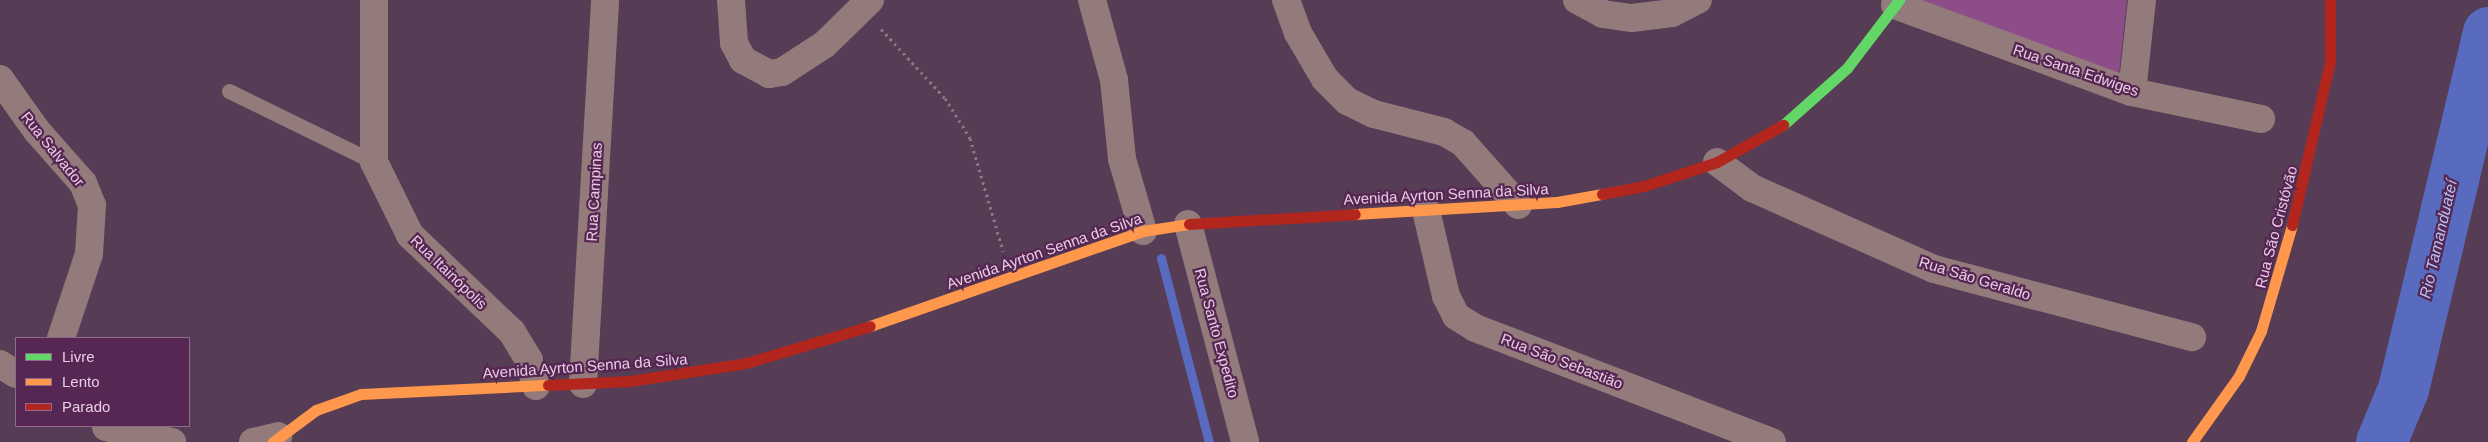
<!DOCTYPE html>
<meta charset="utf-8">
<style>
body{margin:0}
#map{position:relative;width:2488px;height:442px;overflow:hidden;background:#563c54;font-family:Arial,sans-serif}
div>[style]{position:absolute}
.green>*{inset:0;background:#8c4d88}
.stream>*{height:9px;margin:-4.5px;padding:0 4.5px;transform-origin:4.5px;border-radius:4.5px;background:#586bbf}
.river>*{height:51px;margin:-25.5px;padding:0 25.5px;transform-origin:25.5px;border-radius:25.5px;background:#586bbf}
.path>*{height:3px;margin-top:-1.5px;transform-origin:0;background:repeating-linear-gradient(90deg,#8e797e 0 2.5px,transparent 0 6.5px)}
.lane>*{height:15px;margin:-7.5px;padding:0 7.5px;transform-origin:7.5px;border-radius:7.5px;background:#937b7b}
.street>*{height:28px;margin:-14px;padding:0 14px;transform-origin:14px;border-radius:14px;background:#937b7b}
.fast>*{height:11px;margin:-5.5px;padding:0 5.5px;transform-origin:5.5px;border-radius:5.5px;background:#63d668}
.slow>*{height:11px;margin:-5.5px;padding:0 5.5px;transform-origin:5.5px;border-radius:5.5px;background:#ff974d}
.jam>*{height:11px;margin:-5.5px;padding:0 5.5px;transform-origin:5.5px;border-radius:5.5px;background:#b3261e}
span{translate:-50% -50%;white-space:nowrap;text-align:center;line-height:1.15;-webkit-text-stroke:4.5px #562752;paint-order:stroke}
.street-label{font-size:15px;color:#e9cce5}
.water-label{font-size:16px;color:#b4c4f4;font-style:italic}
.legend{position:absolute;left:15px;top:337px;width:175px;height:90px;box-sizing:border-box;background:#562752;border:1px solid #91698d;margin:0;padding:6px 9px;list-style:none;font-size:15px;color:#e9cce5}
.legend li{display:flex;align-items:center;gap:10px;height:25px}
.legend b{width:25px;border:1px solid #91698d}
</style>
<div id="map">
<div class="green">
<i style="clip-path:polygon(1919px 0,2127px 0,2119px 74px)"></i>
</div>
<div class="stream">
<i style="left:1161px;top:258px;width:190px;rotate:75.4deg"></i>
</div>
<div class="river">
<i style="left:2381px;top:442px;width:57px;rotate:-67.5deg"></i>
<i style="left:2403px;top:389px;width:367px;rotate:-76.6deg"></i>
</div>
<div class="path">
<i style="left:881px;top:29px;width:94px;rotate:47.2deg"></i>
<i style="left:945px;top:98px;width:47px;rotate:58deg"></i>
<i style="left:970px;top:138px;width:118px;rotate:73.7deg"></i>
</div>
<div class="lane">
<i style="left:229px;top:91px;width:161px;rotate:26.1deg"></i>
</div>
<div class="street">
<i style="left:374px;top:0;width:162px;rotate:90deg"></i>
<i style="left:374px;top:162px;width:81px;rotate:63.7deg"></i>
<i style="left:410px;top:235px;width:141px;rotate:43.6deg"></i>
<i style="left:512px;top:332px;width:33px;rotate:59deg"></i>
<i style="left:529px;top:360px;width:27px;rotate:75deg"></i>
<i style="left:731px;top:0;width:43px;rotate:86deg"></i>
<i style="left:734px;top:43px;width:19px;rotate:62deg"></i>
<i style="left:743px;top:60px;width:30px;rotate:28deg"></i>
<i style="left:769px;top:74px;width:13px;rotate:-9deg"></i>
<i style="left:782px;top:72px;width:51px;rotate:-33.1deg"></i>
<i style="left:825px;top:44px;width:63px;rotate:-44.4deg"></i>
<i style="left:1092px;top:0;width:83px;rotate:74.6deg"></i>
<i style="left:1114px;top:80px;width:79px;rotate:84.2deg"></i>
<i style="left:1122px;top:159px;width:75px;rotate:73.7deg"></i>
<i style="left:1286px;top:0;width:35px;rotate:70deg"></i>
<i style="left:1298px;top:33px;width:53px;rotate:59.6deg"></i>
<i style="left:1325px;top:79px;width:31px;rotate:45deg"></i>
<i style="left:1347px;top:101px;width:30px;rotate:26deg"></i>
<i style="left:1374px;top:114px;width:72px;rotate:14.4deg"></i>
<i style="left:1444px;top:132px;width:22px;rotate:30deg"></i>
<i style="left:1463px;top:143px;width:83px;rotate:48.4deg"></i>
<i style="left:1577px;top:0;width:30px;rotate:28deg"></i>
<i style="left:1603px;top:14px;width:29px;rotate:8deg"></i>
<i style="left:1632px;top:18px;width:40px;rotate:-7.1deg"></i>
<i style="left:1672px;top:13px;width:29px;rotate:-27deg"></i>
<i style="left:1895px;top:5px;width:252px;rotate:20.2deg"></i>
<i style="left:2132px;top:92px;width:132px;rotate:11.8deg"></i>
<i style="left:0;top:79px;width:64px;rotate:54.6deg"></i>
<i style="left:37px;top:131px;width:69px;rotate:48.5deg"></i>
<i style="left:83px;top:183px;width:24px;rotate:68deg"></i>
<i style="left:92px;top:205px;width:49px;rotate:93.5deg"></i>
<i style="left:89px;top:254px;width:89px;rotate:108.4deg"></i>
<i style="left:2132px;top:92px;width:93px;rotate:-83.8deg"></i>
<i style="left:1717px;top:162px;width:44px;rotate:36.6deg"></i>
<i style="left:1752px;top:188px;width:199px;rotate:24deg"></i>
<i style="left:1934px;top:269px;width:267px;rotate:14.8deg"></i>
<i style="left:1426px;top:210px;width:88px;rotate:76.9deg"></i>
<i style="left:1446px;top:296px;width:22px;rotate:63deg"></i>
<i style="left:1456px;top:316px;width:22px;rotate:32deg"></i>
<i style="left:1475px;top:328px;width:318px;rotate:21deg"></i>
<i style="left:1188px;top:224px;width:225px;rotate:75.3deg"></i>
<i style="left:0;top:364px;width:19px;rotate:32deg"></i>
<i style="left:583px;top:384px;width:385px;rotate:-86.7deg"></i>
<i style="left:106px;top:427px;width:68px;rotate:12.8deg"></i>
<i style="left:253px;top:442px;width:26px;rotate:-13deg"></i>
</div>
<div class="fast">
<i style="left:1783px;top:125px;width:86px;rotate:-41.7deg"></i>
<i style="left:1847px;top:68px;width:86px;rotate:-52.6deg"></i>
</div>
<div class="slow">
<i style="left:1355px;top:214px;width:202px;rotate:-3.4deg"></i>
<i style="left:1557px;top:202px;width:46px;rotate:-10.1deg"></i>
<i style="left:870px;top:326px;width:289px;rotate:-19.2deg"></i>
<i style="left:1143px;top:231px;width:47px;rotate:-8.7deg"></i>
<i style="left:273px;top:442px;width:54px;rotate:-36.7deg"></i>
<i style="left:316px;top:410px;width:48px;rotate:-19.6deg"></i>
<i style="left:361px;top:394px;width:187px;rotate:-2.8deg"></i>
<i style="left:2192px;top:442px;width:81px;rotate:-54.5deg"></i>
<i style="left:2239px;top:376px;width:50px;rotate:-63.9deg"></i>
<i style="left:2261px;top:331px;width:110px;rotate:-73.7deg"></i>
</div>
<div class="jam">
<i style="left:1602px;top:194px;width:43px;rotate:-10.8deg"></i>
<i style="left:1644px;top:186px;width:77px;rotate:-18.2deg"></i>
<i style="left:1717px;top:162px;width:76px;rotate:-29.3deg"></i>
<i style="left:1189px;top:224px;width:166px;rotate:-3.4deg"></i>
<i style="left:2292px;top:225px;width:167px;rotate:-76.9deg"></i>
<i style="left:2330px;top:62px;width:62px;rotate:-90deg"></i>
<i style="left:548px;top:385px;width:82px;rotate:-2.8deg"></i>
<i style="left:630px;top:381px;width:117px;rotate:-8.8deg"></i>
<i style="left:746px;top:363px;width:129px;rotate:-16.6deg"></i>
</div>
<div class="street-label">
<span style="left:2076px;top:70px;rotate:19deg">Rua Santa Edwiges</span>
<span style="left:53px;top:149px;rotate:51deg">Rua Salvador</span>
<span style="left:594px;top:192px;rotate:-87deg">Rua Campinas</span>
<span style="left:1446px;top:194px;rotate:-3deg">Avenida Ayrton Senna da Silva</span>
<span style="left:2276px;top:227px;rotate:-75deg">Rua São Cristóvão</span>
<span style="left:1044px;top:251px;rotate:-19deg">Avenida Ayrton Senna da Silva</span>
<span style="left:449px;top:272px;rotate:44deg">Rua Itainópolis</span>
<span style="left:1975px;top:278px;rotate:17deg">Rua São Geraldo</span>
<span style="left:1217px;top:333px;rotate:75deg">Rua Santo Expedito</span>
<span style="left:1562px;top:361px;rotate:21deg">Rua São Sebastião</span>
<span style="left:585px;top:366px;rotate:-4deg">Avenida Ayrton Senna da Silva</span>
</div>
<div class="water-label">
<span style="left:2439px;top:239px;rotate:-77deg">Rio Tamanduateí</span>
</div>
<ul class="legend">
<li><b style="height:6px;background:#63d668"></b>Livre</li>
<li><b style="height:6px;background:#ff974d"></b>Lento</li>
<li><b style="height:6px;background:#b3261e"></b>Parado</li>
</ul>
</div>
